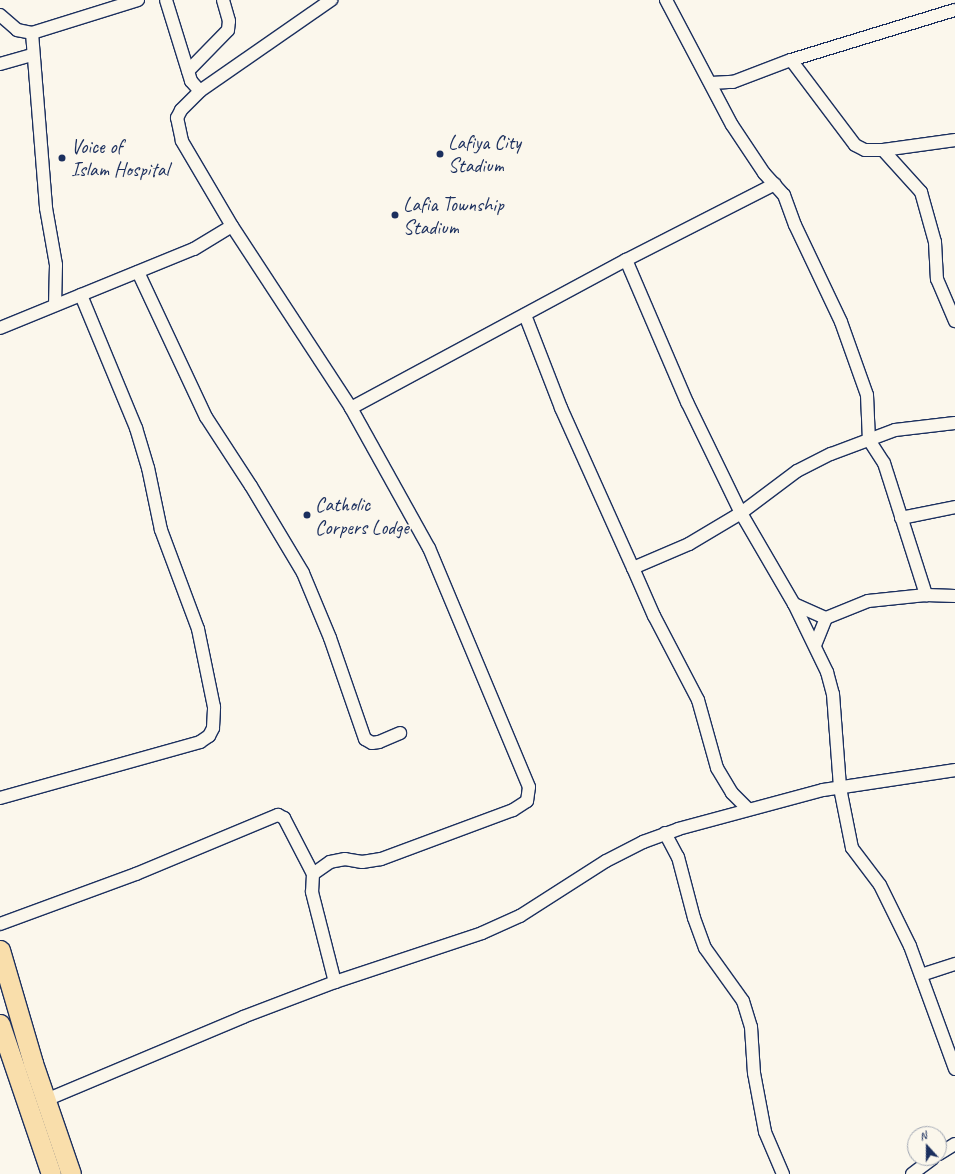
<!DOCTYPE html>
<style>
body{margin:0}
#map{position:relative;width:955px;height:1174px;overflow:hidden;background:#fbf7ec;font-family:Caveat,sans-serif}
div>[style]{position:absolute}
.roads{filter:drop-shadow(1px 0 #1b2f5e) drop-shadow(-1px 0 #1b2f5e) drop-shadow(0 1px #1b2f5e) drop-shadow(0 -1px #1b2f5e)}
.minor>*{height:12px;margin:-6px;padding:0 6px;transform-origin:6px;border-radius:6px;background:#fbf7ec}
.trunk>*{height:19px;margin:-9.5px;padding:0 9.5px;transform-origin:9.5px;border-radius:9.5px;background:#f9deab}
.dots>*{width:11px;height:11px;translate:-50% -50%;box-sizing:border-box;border:2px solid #fbf7ec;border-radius:50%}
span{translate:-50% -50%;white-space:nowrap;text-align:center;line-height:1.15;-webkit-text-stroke:3px #fbf7ec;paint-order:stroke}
.poi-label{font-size:20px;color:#1b2f5e}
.left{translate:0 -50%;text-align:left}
.north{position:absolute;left:907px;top:1126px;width:40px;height:40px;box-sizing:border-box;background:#fbf7ec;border:1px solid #a1a7b3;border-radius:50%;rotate:339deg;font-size:11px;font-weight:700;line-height:16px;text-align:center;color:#1b2f5e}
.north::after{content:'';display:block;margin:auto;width:14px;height:18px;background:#1b2f5e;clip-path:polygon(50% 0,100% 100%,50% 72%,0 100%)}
</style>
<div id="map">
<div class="roads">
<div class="minor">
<i style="left:166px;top:0;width:85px;rotate:72.8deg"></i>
<i style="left:191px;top:81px;width:13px;rotate:48deg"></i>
<i style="left:666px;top:0;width:141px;rotate:62.2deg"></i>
<i style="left:732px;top:125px;width:58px;rotate:56.3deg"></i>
<i style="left:764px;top:173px;width:30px;rotate:48deg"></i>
<i style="left:784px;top:195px;width:32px;rotate:70deg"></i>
<i style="left:795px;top:225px;width:107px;rotate:64.6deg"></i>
<i style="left:841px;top:322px;width:77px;rotate:70.4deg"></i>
<i style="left:867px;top:395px;width:45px;rotate:87.5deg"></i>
<i style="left:869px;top:440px;width:27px;rotate:57deg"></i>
<i style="left:884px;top:463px;width:139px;rotate:72.3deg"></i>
<i style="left:0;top:15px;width:23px;rotate:41deg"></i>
<i style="left:17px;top:30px;width:15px;rotate:11deg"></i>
<i style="left:32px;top:33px;width:111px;rotate:-17.3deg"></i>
<i style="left:32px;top:33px;width:176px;rotate:85.4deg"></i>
<i style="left:46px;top:208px;width:58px;rotate:80deg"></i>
<i style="left:56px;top:265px;width:40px;rotate:91.4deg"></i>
<i style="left:791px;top:60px;width:106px;rotate:53deg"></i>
<i style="left:855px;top:145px;width:11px;rotate:27deg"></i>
<i style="left:865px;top:150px;width:18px"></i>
<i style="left:883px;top:150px;width:73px;rotate:-7.9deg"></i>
<i style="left:0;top:64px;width:33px;rotate:-16deg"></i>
<i style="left:188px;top:71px;width:57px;rotate:-45.7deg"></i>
<i style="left:228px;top:30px;width:9px;rotate:-84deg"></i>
<i style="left:229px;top:21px;width:22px;rotate:-106deg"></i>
<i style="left:711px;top:83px;width:22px;rotate:-3deg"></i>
<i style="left:733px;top:82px;width:62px;rotate:-20.8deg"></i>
<i style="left:791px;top:60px;width:171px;rotate:-17deg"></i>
<i style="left:883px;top:150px;width:57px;rotate:47.9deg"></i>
<i style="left:921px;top:192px;width:52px;rotate:74.4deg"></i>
<i style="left:935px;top:242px;width:37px;rotate:87deg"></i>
<i style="left:937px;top:279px;width:46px;rotate:66.8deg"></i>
<i style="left:232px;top:226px;width:217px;rotate:56.8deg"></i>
<i style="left:351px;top:408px;width:160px;rotate:60.9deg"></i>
<i style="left:429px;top:548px;width:259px;rotate:67.3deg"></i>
<i style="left:529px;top:787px;width:14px;rotate:98deg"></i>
<i style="left:527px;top:801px;width:17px;rotate:147deg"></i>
<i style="left:513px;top:810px;width:141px;rotate:159.6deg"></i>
<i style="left:381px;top:859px;width:19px;rotate:171deg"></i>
<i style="left:362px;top:862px;width:17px;rotate:-170deg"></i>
<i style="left:345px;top:859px;width:15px;rotate:169deg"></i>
<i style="left:330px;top:862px;width:21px;rotate:145deg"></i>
<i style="left:313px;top:874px;width:18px;rotate:93deg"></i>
<i style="left:312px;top:892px;width:93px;rotate:75.7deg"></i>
<i style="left:626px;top:260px;width:155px;rotate:66.8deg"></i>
<i style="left:687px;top:402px;width:123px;rotate:64.1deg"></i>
<i style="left:741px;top:513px;width:70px;rotate:-36.9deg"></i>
<i style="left:797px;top:471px;width:38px;rotate:-27deg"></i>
<i style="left:831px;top:454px;width:68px;rotate:-20.6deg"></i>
<i style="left:895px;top:430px;width:60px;rotate:-6.7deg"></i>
<i style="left:138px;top:272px;width:160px;rotate:64.9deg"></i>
<i style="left:206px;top:417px;width:82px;rotate:56.9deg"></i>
<i style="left:251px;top:486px;width:101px;rotate:59.1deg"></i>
<i style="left:303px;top:573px;width:70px;rotate:67.4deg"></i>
<i style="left:330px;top:638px;width:107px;rotate:70.9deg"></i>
<i style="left:365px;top:739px;width:8px;rotate:30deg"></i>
<i style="left:372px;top:743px;width:7px;rotate:-8deg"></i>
<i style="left:379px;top:742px;width:23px;rotate:-23deg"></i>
<i style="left:525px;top:315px;width:100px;rotate:68.8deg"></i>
<i style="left:561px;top:408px;width:175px;rotate:65.8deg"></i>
<i style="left:0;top:328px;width:209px;rotate:-22.2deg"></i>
<i style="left:194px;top:249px;width:44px;rotate:-31.2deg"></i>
<i style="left:232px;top:226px;width:99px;rotate:-120.5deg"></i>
<i style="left:182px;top:141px;width:24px;rotate:-102deg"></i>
<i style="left:177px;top:118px;width:9px;rotate:-63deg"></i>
<i style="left:181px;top:110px;width:27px;rotate:-45deg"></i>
<i style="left:200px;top:91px;width:160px;rotate:-34.8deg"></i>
<i style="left:351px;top:408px;width:312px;rotate:-28.3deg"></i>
<i style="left:626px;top:260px;width:167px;rotate:-27deg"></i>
<i style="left:901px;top:518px;width:55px;rotate:-11.5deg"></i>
<i style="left:794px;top:604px;width:35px;rotate:24deg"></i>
<i style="left:826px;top:618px;width:29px;rotate:112deg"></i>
<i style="left:826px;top:618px;width:45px;rotate:-22deg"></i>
<i style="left:868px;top:601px;width:58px;rotate:-5.9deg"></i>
<i style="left:926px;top:595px;width:29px;rotate:2deg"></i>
<i style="left:0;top:798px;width:208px;rotate:-15.6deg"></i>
<i style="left:200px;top:742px;width:11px;rotate:-34deg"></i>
<i style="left:209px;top:736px;width:9px;rotate:-63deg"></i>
<i style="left:213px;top:728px;width:21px;rotate:-87deg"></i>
<i style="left:214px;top:707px;width:80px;rotate:-101.6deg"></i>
<i style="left:198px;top:629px;width:106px;rotate:-110.5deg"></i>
<i style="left:161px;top:530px;width:63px;rotate:-101.8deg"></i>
<i style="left:148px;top:468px;width:42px;rotate:-106.7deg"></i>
<i style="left:136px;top:428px;width:144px;rotate:-112.5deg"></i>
<i style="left:748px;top:809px;width:23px;rotate:-135deg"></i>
<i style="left:732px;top:793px;width:29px;rotate:-121deg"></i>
<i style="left:717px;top:768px;width:71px;rotate:-105.6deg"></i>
<i style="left:698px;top:700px;width:95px;rotate:-117.6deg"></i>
<i style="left:654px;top:616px;width:52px;rotate:-113.6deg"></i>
<i style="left:633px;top:568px;width:61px;rotate:-23.2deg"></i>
<i style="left:689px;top:544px;width:61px;rotate:-30.8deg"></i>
<i style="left:741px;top:513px;width:105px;rotate:59.8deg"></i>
<i style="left:794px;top:604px;width:76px;rotate:64.1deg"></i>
<i style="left:827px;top:672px;width:23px;rotate:75deg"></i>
<i style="left:833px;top:694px;width:94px;rotate:85.7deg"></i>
<i style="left:840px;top:788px;width:61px;rotate:78.7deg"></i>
<i style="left:852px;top:848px;width:46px;rotate:52.9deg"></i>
<i style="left:880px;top:885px;width:68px;rotate:63.8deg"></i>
<i style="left:910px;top:946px;width:131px;rotate:69.9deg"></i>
<i style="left:665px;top:833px;width:27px;rotate:62deg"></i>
<i style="left:678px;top:857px;width:63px;rotate:75.3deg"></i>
<i style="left:694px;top:918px;width:32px;rotate:70deg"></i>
<i style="left:705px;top:948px;width:65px;rotate:54.4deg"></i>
<i style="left:743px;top:1001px;width:27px;rotate:73deg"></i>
<i style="left:751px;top:1027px;width:46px;rotate:86.3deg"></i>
<i style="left:754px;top:1073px;width:60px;rotate:79.4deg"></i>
<i style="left:765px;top:1132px;width:46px;rotate:66.8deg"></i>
<i style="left:0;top:924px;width:145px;rotate:-20.2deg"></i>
<i style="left:136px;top:874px;width:154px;rotate:-22.6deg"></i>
<i style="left:278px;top:815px;width:7px;rotate:27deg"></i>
<i style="left:284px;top:818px;width:63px;rotate:62.6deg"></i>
<i style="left:921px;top:975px;width:36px;rotate:-18deg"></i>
<i style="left:46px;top:1100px;width:214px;rotate:-22.8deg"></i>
<i style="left:243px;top:1017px;width:98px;rotate:-20.8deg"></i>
<i style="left:335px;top:982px;width:155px;rotate:-18.4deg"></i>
<i style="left:482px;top:933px;width:42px;rotate:-24.1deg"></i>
<i style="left:520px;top:916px;width:102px;rotate:-32.6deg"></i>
<i style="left:606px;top:861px;width:42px;rotate:-27.2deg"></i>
<i style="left:643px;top:842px;width:37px;rotate:-20deg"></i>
<i style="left:678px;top:829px;width:150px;rotate:-15.1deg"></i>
<i style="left:823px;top:790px;width:134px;rotate:-8.6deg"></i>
<i style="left:939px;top:1154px;width:19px;rotate:-32deg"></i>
<i style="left:912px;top:1174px;width:26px;rotate:-37deg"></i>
</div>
<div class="trunk">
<i style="left:0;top:950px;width:118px;rotate:73.7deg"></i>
<i style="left:33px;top:1063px;width:117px;rotate:71.1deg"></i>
<i style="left:0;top:1024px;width:158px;rotate:71.2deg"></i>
</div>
</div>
<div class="dots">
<i style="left:440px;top:154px;background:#1b2f5e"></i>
<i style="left:62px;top:158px;background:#1b2f5e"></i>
<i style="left:395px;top:215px;background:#1b2f5e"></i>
<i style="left:307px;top:515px;background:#1b2f5e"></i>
</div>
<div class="poi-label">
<span class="left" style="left:448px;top:154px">Lafiya City<br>Stadium</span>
<span class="left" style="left:71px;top:158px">Voice of<br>Islam Hospital</span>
<span class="left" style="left:403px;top:216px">Lafia Township<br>Stadium</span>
<span class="left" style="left:315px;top:516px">Catholic<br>Corpers Lodge</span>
</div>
<div class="north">N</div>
</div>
